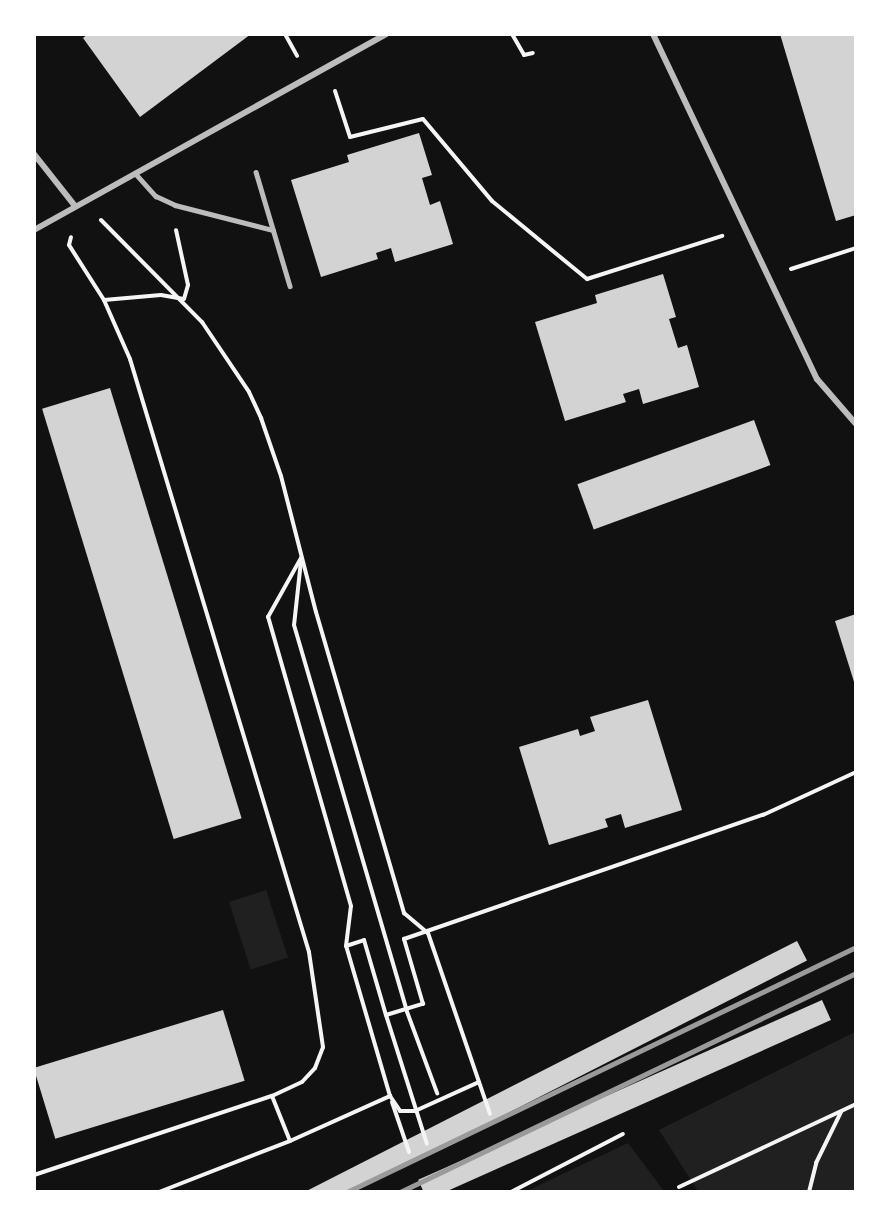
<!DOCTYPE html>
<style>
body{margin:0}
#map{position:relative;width:890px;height:1226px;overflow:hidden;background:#111;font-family:"Zilla Slab",serif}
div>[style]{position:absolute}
.green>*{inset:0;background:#202020;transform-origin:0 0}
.building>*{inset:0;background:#d3d3d3;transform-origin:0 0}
.path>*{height:4px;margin:-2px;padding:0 2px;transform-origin:2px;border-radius:2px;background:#f5f5f5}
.service>*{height:4.5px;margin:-2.25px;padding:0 2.25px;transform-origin:2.25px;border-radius:2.25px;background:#bcbcbc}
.minor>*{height:6px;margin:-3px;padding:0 3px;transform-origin:3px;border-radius:3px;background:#bcbcbc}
.rail>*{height:4.5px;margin:-2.25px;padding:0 2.25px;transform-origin:2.25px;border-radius:2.25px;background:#9a9a9a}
span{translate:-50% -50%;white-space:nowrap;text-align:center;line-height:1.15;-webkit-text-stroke:6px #fff;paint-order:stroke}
.frame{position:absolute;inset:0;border:36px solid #fff;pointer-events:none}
</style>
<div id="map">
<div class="green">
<i style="left:266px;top:890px;width:71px;height:39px;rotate:72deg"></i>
<i style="clip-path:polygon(855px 1032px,855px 1191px,698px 1191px,659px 1130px)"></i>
<i style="clip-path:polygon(628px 1143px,664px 1191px,529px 1190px)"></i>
</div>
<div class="building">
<i style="clip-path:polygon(88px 34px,251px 34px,140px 117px,83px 38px)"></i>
<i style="clip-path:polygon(780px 34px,856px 34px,856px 215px,836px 221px)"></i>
<i style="clip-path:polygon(419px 133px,432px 175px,422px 178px,430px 205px,440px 201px,453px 244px,395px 262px,391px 248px,376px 253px,378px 259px,321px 277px,291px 180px,349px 162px,347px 155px)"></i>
<i style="clip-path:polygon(663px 274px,676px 317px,669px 319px,678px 348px,687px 345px,699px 387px,643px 404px,639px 389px,623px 394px,626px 402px,565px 421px,535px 322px,597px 303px,595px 295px)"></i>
<i style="left:110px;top:388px;width:450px;height:71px;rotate:73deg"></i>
<i style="left:754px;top:420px;width:48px;height:188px;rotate:70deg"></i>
<i style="clip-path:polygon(856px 614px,856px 685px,855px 685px,835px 621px)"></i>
<i style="clip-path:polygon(648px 700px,682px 810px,625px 828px,621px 814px,605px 819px,608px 827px,549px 845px,519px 747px,578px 729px,580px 736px,595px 731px,590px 717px)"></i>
<i style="left:797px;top:941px;width:22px;height:583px;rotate:63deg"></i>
<i style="left:822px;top:1000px;width:22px;height:442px;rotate:66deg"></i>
<i style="left:223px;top:1010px;width:74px;height:198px;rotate:73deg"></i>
</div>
<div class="path">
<i style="left:285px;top:34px;width:25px;rotate:61deg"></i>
<i style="left:512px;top:34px;width:24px;rotate:60deg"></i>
<i style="left:524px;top:55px;width:9px;rotate:-13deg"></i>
<i style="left:335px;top:91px;width:48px;rotate:71.9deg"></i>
<i style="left:350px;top:137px;width:75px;rotate:-13.9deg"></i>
<i style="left:423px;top:119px;width:107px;rotate:49.9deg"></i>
<i style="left:492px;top:201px;width:123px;rotate:39.4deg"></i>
<i style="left:587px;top:279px;width:142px;rotate:-17.7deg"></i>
<i style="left:101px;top:220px;width:144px;rotate:45.3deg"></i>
<i style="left:202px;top:322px;width:84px;rotate:56.1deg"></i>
<i style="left:249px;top:392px;width:29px;rotate:65deg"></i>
<i style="left:261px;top:418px;width:61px;rotate:71deg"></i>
<i style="left:281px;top:476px;width:140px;rotate:75.6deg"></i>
<i style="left:316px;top:612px;width:314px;rotate:73.7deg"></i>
<i style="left:404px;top:913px;width:31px;rotate:40deg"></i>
<i style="left:428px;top:933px;width:191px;rotate:71.1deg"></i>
<i style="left:791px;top:269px;width:68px;rotate:-17.9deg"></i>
<i style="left:104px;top:300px;width:57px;rotate:-5deg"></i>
<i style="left:161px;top:295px;width:23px;rotate:10deg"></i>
<i style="left:184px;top:299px;width:15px;rotate:-74deg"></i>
<i style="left:188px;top:285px;width:56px;rotate:-102.3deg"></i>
<i style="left:301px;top:561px;width:64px;rotate:96.2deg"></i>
<i style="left:294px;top:625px;width:400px;rotate:73.7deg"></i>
<i style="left:406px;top:1009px;width:90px;rotate:69.7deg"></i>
<i style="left:346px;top:946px;width:19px;rotate:-18deg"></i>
<i style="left:364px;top:940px;width:78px;rotate:73.7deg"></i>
<i style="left:386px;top:1015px;width:39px;rotate:-17deg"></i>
<i style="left:423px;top:1004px;width:68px;rotate:-106.3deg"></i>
<i style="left:404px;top:939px;width:380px;rotate:-19.1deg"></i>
<i style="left:763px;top:815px;width:102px;rotate:-24.8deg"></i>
<i style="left:386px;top:1015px;width:135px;rotate:72.4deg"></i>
<i style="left:272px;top:1096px;width:48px;rotate:68.2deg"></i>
<i style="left:390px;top:1096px;width:18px;rotate:56deg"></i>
<i style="left:400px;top:1111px;width:15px"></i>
<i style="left:415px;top:1111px;width:70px;rotate:-24.4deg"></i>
<i style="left:392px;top:1102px;width:53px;rotate:71.2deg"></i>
<i style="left:34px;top:1175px;width:251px;rotate:-18.4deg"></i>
<i style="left:272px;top:1096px;width:33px;rotate:-25deg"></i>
<i style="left:302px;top:1082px;width:19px;rotate:-47deg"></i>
<i style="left:315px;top:1068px;width:22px;rotate:-69deg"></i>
<i style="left:323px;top:1047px;width:96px;rotate:-98.4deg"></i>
<i style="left:309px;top:952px;width:619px;rotate:-106.8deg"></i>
<i style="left:130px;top:359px;width:64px;rotate:-113.8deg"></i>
<i style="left:104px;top:300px;width:65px;rotate:-122.5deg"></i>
<i style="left:69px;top:245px;width:8px;rotate:-76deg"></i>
<i style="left:679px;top:1187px;width:195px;rotate:-25.1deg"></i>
<i style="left:159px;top:1192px;width:141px;rotate:-21.3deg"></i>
<i style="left:290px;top:1141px;width:110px;rotate:-24.2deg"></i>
<i style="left:390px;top:1096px;width:156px;rotate:-106.3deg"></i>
<i style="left:346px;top:946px;width:40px;rotate:-82.9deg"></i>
<i style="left:351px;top:906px;width:301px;rotate:-106deg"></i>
<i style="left:268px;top:617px;width:68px;rotate:-60.8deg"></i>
<i style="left:511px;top:1192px;width:126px;rotate:-27.4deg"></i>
<i style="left:809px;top:1192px;width:30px;rotate:-76deg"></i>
<i style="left:816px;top:1163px;width:57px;rotate:-63.9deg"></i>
</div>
<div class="service">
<i style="left:256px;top:172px;width:119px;rotate:73.4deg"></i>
<i style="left:135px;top:173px;width:31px;rotate:48deg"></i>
<i style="left:156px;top:196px;width:21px;rotate:25deg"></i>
<i style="left:175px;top:205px;width:101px;rotate:14.3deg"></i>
</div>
<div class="minor">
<i style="left:653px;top:34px;width:382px;rotate:64.6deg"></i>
<i style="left:817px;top:379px;width:60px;rotate:49.1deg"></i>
<i style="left:34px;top:154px;width:66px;rotate:51.7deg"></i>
<i style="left:34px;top:230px;width:403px;rotate:-29.1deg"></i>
</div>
<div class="rail">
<i style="left:347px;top:1192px;width:565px;rotate:-25.7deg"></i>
<i style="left:400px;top:1192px;width:506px;rotate:-25.65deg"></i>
</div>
<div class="frame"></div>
</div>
